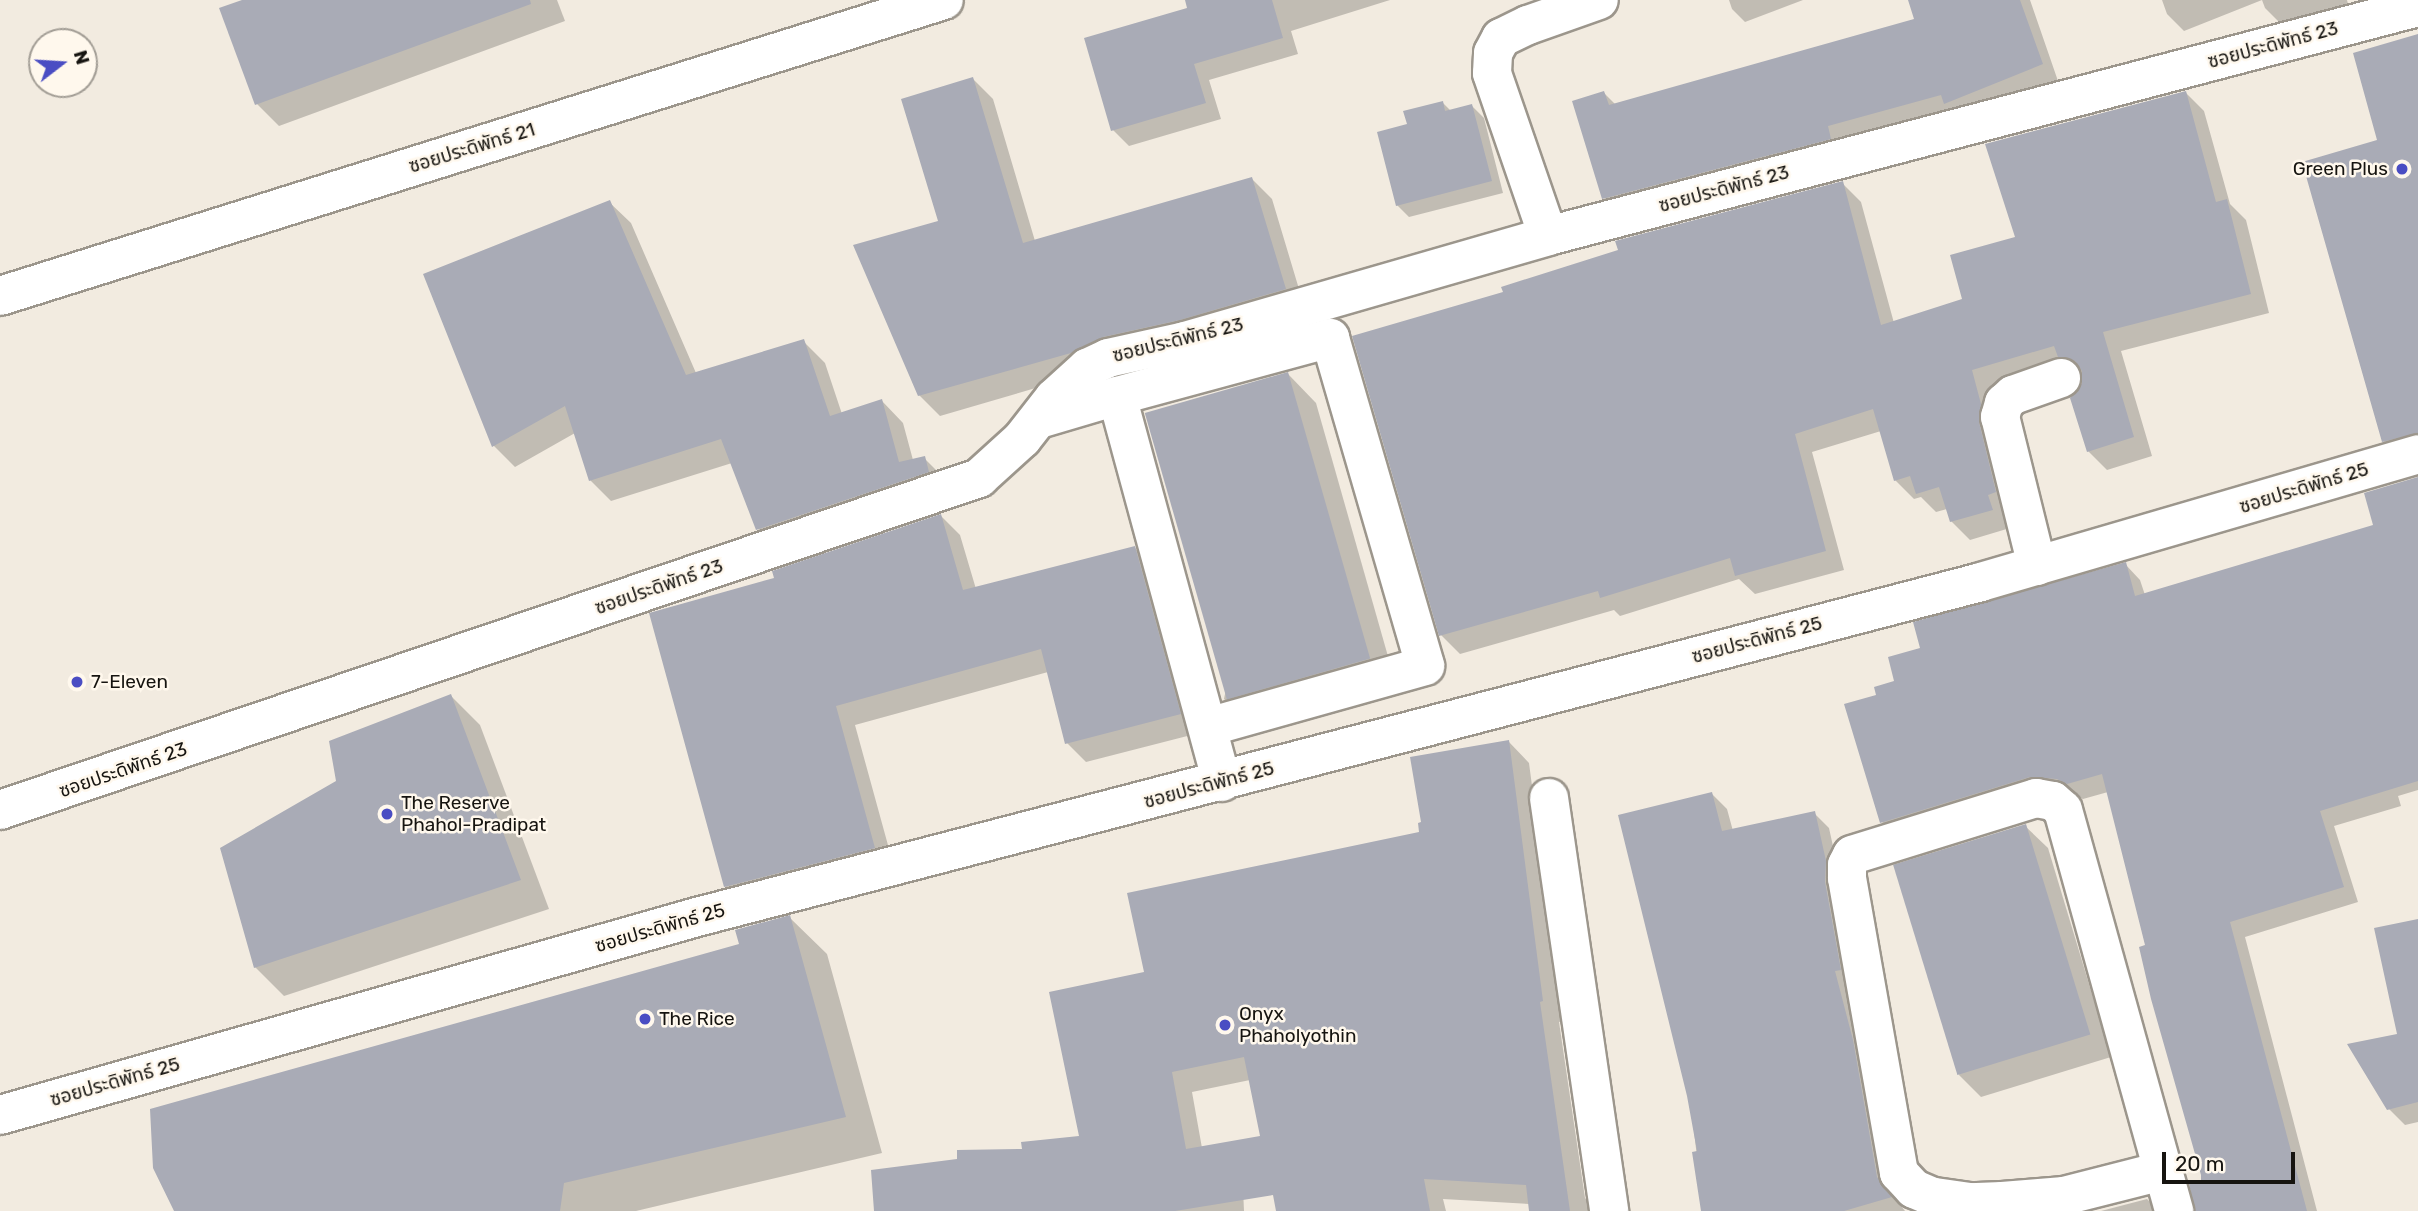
<!DOCTYPE html>
<meta charset="utf-8">
<style>
body{margin:0}
#map{position:relative;width:2418px;height:1211px;overflow:hidden;background:#f2ebe0;font-family:Rubik,"Noto Sans Thai",sans-serif}
div>[style]{position:absolute}
.shadow>*{inset:0;background:#0003}
.building>*{inset:0;background:#a9abb6;transform-origin:0 0}
.roads{filter:drop-shadow(2px 0 #9c968c) drop-shadow(-2px 0 #9c968c) drop-shadow(0 2px #9c968c) drop-shadow(0 -2px #9c968c)}
.minor>*{height:38px;margin:-19px;padding:0 19px;transform-origin:19px;border-radius:19px;background:#fff}
.dots>*{width:19px;height:19px;translate:-50% -50%;box-sizing:border-box;border:4px solid #fff8ed;border-radius:50%}
span{translate:-50% -50%;white-space:nowrap;text-align:center;line-height:1.15;-webkit-text-stroke:5px #fff8ed;paint-order:stroke}
.street-label{font-size:19px;color:#161410}
.poi-label{font-size:19px;color:#161410}
.right{translate:-100% -50%;text-align:right}
.left{translate:0 -50%;text-align:left}
.north{position:absolute;left:28px;top:28px;width:70px;height:70px;box-sizing:border-box;background:#fff8ed;border:2px solid #a29d95;border-radius:50%;rotate:73deg;font-size:19px;font-weight:700;line-height:28px;text-align:center;color:#161410}
.north::after{content:'';display:block;margin:auto;width:24px;height:32px;background:#4a4dc3;clip-path:polygon(50% 0,100% 100%,50% 72%,0 100%)}
.scale{position:absolute;left:2162px;top:1152px;width:133px;height:32px;box-sizing:border-box;border:4px solid #161410;border-top:0;padding-left:9px;font-size:21px;line-height:24px;white-space:nowrap;color:#161410;-webkit-text-stroke:5px #fff8ed;paint-order:stroke}
</style>
<div id="map">
<div class="shadow">
<i style="clip-path:polygon(247px 0,557px 0,565px 21px,279px 126px,257px 104px)"></i>
<i style="clip-path:polygon(1198px 0,1390px 0,1291px 31px,1298px 54px,1209px 80px,1221px 119px,1129px 146px,1113px 130px)"></i>
<i style="clip-path:polygon(1729px 0,1803px 0,1745px 22px,1732px 9px)"></i>
<i style="clip-path:polygon(1909px 0,2030px 0,2058px 81px,1962px 119px,1620px 215px,1604px 198px,1604px 93px,1616px 105px,1917px 20px)"></i>
<i style="clip-path:polygon(2162px 0,2347px 0,2348px 4px,2282px 25px,2265px 8px,2262px 0,2184px 31px,2167px 14px)"></i>
<i style="clip-path:polygon(2418px 36px,2418px 452px,2399px 456px,2383px 441px,2380px 141px)"></i>
<i style="clip-path:polygon(973px 79px,993px 99px,1035px 241px,1252px 179px,1272px 199px,1305px 309px,940px 416px,919px 395px)"></i>
<i style="clip-path:polygon(2186px 93px,2204px 111px,2230px 204px,2246px 220px,2269px 313px,2121px 351px,2152px 456px,2107px 470px,2088px 451px,2084px 377px,2069px 366px,1990px 389px,1999px 424px,2010px 528px,1970px 540px,1951px 521px,1947px 509px,1936px 512px,1921px 497px,1914px 499px,1895px 480px,1881px 431px,1812px 452px,1844px 570px,1755px 594px,1739px 579px,1620px 616px,1614px 610px,1460px 654px,1441px 635px,1505px 294px,1842px 183px,1861px 202px,1894px 323px,1964px 300px,2017px 238px)"></i>
<i style="clip-path:polygon(1442px 102px,1451px 111px,1472px 106px,1484px 118px,1503px 193px,1409px 217px,1397px 205px,1409px 126px)"></i>
<i style="clip-path:polygon(609px 202px,631px 223px,696px 373px,803px 341px,825px 363px,842px 414px,882px 401px,903px 423px,913px 460px,924px 458px,945px 479px,779px 551px,758px 529px,732px 463px,611px 501px,590px 480px,575px 433px,515px 467px,494px 446px,425px 275px)"></i>
<i style="clip-path:polygon(1288px 374px,1316px 403px,1397px 688px,1253px 728px,1224px 699px)"></i>
<i style="clip-path:polygon(2418px 479px,2418px 790px,2398px 796px,2401px 806px,2334px 826px,2358px 902px,2245px 937px,2317px 1211px,2197px 1211px,2202px 1175px,2108px 792px,2083px 799px,2073px 794px,1897px 838px,1882px 822px,1878px 696px,1896px 682px,1922px 649px,2125px 564px,2140px 580px,2145px 595px,2375px 526px)"></i>
<i style="clip-path:polygon(941px 516px,960px 535px,976px 589px,1135px 548px,1154px 568px,1199px 733px,1086px 762px,1067px 743px,1048px 672px,855px 725px,894px 867px,745px 906px,725px 886px,777px 579px)"></i>
<i style="clip-path:polygon(451px 696px,480px 725px,549px 909px,284px 996px,255px 967px,338px 781px)"></i>
<i style="clip-path:polygon(1509px 742px,1529px 763px,1563px 1021px,1559px 1022px,1585px 1198px,1598px 1211px,1531px 1211px,1530px 1204px,1443px 1199px,1446px 1211px,1278px 1211px,1250px 1080px,1192px 1092px,1202px 1148px,1242px 1165px,1244px 1211px,876px 1211px,1024px 1151px,1081px 1137px,1146px 974px,1421px 833px)"></i>
<i style="clip-path:polygon(1712px 794px,1727px 809px,1733px 831px,1814px 813px,1829px 828px,1840px 878px,1892px 1194px,1905px 1211px,1703px 1211px,1693px 1122px)"></i>
<i style="clip-path:polygon(2025px 826px,2048px 848px,2111px 1057px,1981px 1097px,1959px 1075px)"></i>
<i style="clip-path:polygon(789px 917px,827px 954px,882px 1153px,636px 1211px,176px 1211px,741px 946px)"></i>
<i style="clip-path:polygon(2418px 920px,2418px 1122px,2405px 1125px,2388px 1108px)"></i>
<i style="clip-path:polygon(2147px 1199px,2159px 1211px,2101px 1211px)"></i>
</div>
<div class="building">
<i style="clip-path:polygon(242px 0,530px 0,531px 4px,255px 105px,219px 8px)"></i>
<i style="clip-path:polygon(1185px 0,1272px 0,1283px 38px,1194px 64px,1206px 103px,1111px 131px,1084px 38px,1187px 8px)"></i>
<i style="clip-path:polygon(1908px 0,2020px 0,2043px 64px,1944px 104px,1941px 95px,1828px 126px,1831px 139px,1602px 199px,1572px 101px,1604px 91px,1609px 105px,1914px 19px)"></i>
<i style="clip-path:polygon(2418px 34px,2418px 433px,2382px 442px,2302px 162px,2377px 140px,2353px 53px)"></i>
<i style="clip-path:polygon(973px 77px,1023px 243px,1252px 177px,1286px 289px,1180px 320px,1103px 337px,1071px 353px,918px 396px,853px 245px,938px 221px,901px 99px)"></i>
<i style="clip-path:polygon(2186px 91px,2216px 202px,2227px 199px,2251px 294px,2103px 332px,2134px 437px,2087px 452px,2070px 398px,2082px 383px,2082px 371px,2075px 361px,2058px 357px,2054px 346px,1972px 370px,1981px 404px,1979px 422px,1996px 492px,1988px 495px,1993px 510px,1950px 522px,1939px 487px,1916px 494px,1910px 476px,1894px 481px,1873px 409px,1795px 434px,1826px 551px,1735px 576px,1730px 558px,1600px 598px,1598px 591px,1439px 636px,1352px 336px,1503px 292px,1501px 287px,1618px 250px,1615px 241px,1843px 181px,1881px 325px,1962px 299px,1950px 255px,2015px 237px,1985px 144px)"></i>
<i style="clip-path:polygon(1443px 101px,1445px 111px,1472px 104px,1492px 181px,1396px 206px,1377px 132px,1407px 124px,1403px 111px)"></i>
<i style="clip-path:polygon(610px 200px,686px 375px,804px 339px,830px 416px,882px 399px,899px 462px,925px 456px,929px 472px,756px 530px,721px 439px,589px 481px,565px 406px,492px 447px,423px 274px)"></i>
<i style="left:1288px;top:372px;width:298px;height:149px;rotate:74deg"></i>
<i style="clip-path:polygon(2418px 477px,2418px 781px,2320px 811px,2344px 887px,2230px 922px,2307px 1211px,2195px 1211px,2189px 1184px,2201px 1180px,2201px 1175px,2151px 999px,2139px 947px,2145px 945px,2102px 774px,2067px 784px,2057px 779px,2030px 777px,1880px 823px,1844px 704px,1876px 695px,1874px 687px,1894px 681px,1888px 657px,1920px 648px,1913px 622px,2126px 562px,2135px 596px,2373px 525px,2364px 493px)"></i>
<i style="clip-path:polygon(941px 514px,963px 590px,1135px 546px,1181px 714px,1065px 744px,1041px 649px,836px 706px,875px 848px,724px 887px,649px 613px,774px 578px,772px 571px)"></i>
<i style="clip-path:polygon(451px 694px,521px 880px,254px 968px,220px 848px,336px 781px,329px 741px)"></i>
<i style="clip-path:polygon(evenodd,1509px 740px,1543px 1001px,1540px 1002px,1570px 1211px,1529px 1211px,1526px 1185px,1424px 1179px,1430px 1211px,1276px 1211px,1273px 1195px,1175px 1211px,874px 1211px,871px 1170px,957px 1159px,957px 1150px,1022px 1149px,1021px 1142px,1079px 1136px,1049px 992px,1144px 972px,1127px 893px,1419px 832px,1418px 823px,1421px 822px,1410px 757px,1509px 740px,1244px 1057px,1260px 1136px,1186px 1149px,1172px 1072px,1244px 1057px)"></i>
<i style="clip-path:polygon(1712px 792px,1722px 831px,1815px 811px,1826px 861px,1825px 882px,1841px 970px,1835px 971px,1853px 1040px,1877px 1177px,1892px 1197px,1844px 1211px,1701px 1211px,1692px 1152px,1697px 1151px,1687px 1096px,1618px 815px)"></i>
<i style="left:2026px;top:824px;width:220px;height:139px;rotate:73deg"></i>
<i style="clip-path:polygon(790px 915px,846px 1117px,564px 1183px,560px 1211px,174px 1211px,153px 1168px,150px 1109px,739px 944px,735px 930px)"></i>
<i style="clip-path:polygon(2418px 919px,2418px 1102px,2387px 1110px,2347px 1044px,2397px 1034px,2374px 928px)"></i>
</div>
<div class="roads">
<div class="minor">
<i style="left:1548px;top:236px;width:172px;rotate:-109deg"></i>
<i style="left:1492px;top:73px;width:20px;rotate:-87deg"></i>
<i style="left:1493px;top:53px;width:17px;rotate:-62deg"></i>
<i style="left:1501px;top:38px;width:30px;rotate:-26deg"></i>
<i style="left:1528px;top:25px;width:75px;rotate:-19.4deg"></i>
<i style="left:0;top:296px;width:989px;rotate:-17.41deg"></i>
<i style="left:1117px;top:396px;width:221px;rotate:-15.2deg"></i>
<i style="left:1330px;top:338px;width:341px;rotate:73.8deg"></i>
<i style="left:1425px;top:666px;width:225px;rotate:164.3deg"></i>
<i style="left:1039px;top:419px;width:81px;rotate:-16.4deg"></i>
<i style="left:1117px;top:396px;width:400px;rotate:74.8deg"></i>
<i style="left:2037px;top:566px;width:154px;rotate:-103.9deg"></i>
<i style="left:2000px;top:417px;width:15px;rotate:-74deg"></i>
<i style="left:2004px;top:403px;width:12px;rotate:-42deg"></i>
<i style="left:2013px;top:395px;width:51px;rotate:-19.5deg"></i>
<i style="left:1549px;top:798px;width:417px;rotate:81.7deg"></i>
<i style="left:0;top:810px;width:1034px;rotate:-18.73deg"></i>
<i style="left:979px;top:478px;width:58px;rotate:-42.2deg"></i>
<i style="left:1022px;top:439px;width:52px;rotate:-52deg"></i>
<i style="left:1054px;top:398px;width:45px;rotate:-42.3deg"></i>
<i style="left:1087px;top:368px;width:23px;rotate:-25deg"></i>
<i style="left:1108px;top:358px;width:79px;rotate:-12.4deg"></i>
<i style="left:1185px;top:341px;width:378px;rotate:-16.1deg"></i>
<i style="left:1548px;top:236px;width:900px;rotate:-14.75deg"></i>
<i style="left:0;top:1115px;width:725px;rotate:-15.86deg"></i>
<i style="left:697px;top:917px;width:1327px;rotate:-14.62deg"></i>
<i style="left:1981px;top:582px;width:455px;rotate:-16.3deg"></i>
<i style="left:2162px;top:1171px;width:101px;rotate:165.7deg"></i>
<i style="left:2064px;top:1196px;width:62px;rotate:175.4deg"></i>
<i style="left:2002px;top:1201px;width:32px;rotate:178deg"></i>
<i style="left:1970px;top:1202px;width:37px;rotate:-172deg"></i>
<i style="left:1933px;top:1197px;width:21px;rotate:-157deg"></i>
<i style="left:1914px;top:1189px;width:22px;rotate:-133deg"></i>
<i style="left:1899px;top:1173px;width:300px;rotate:-100deg"></i>
<i style="left:1847px;top:878px;width:13px;rotate:-90deg"></i>
<i style="left:1847px;top:865px;width:11px;rotate:-63deg"></i>
<i style="left:1852px;top:855px;width:193px;rotate:-17.2deg"></i>
<i style="left:2036px;top:798px;width:17px;rotate:10deg"></i>
<i style="left:2053px;top:801px;width:13px;rotate:42deg"></i>
<i style="left:2063px;top:810px;width:416px;rotate:74.5deg"></i>
</div>
</div>
<div class="dots">
<i style="left:2402px;top:169px;background:#4a4dc3"></i>
<i style="left:77px;top:682px;background:#4a4dc3"></i>
<i style="left:387px;top:814px;background:#4a4dc3"></i>
<i style="left:645px;top:1019px;background:#4a4dc3"></i>
<i style="left:1225px;top:1025px;background:#4a4dc3"></i>
</div>
<div class="street-label">
<span style="left:2273px;top:45px;rotate:-15deg">ซอยประดิพัทธ์ 23</span>
<span style="left:472px;top:148px;rotate:-17deg">ซอยประดิพัทธ์ 21</span>
<span style="left:1724px;top:189px;rotate:-15deg">ซอยประดิพัทธ์ 23</span>
<span style="left:1178px;top:340px;rotate:-14deg">ซอยประดิพัทธ์ 23</span>
<span style="left:2304px;top:488px;rotate:-17deg">ซอยประดิพัทธ์ 25</span>
<span style="left:659px;top:587px;rotate:-19deg">ซอยประดิพัทธ์ 23</span>
<span style="left:1757px;top:640px;rotate:-15deg">ซอยประดิพัทธ์ 25</span>
<span style="left:123px;top:770px;rotate:-19deg">ซอยประดิพัทธ์ 23</span>
<span style="left:1209px;top:785px;rotate:-15deg">ซอยประดิพัทธ์ 25</span>
<span style="left:660px;top:928px;rotate:-16deg">ซอยประดิพัทธ์ 25</span>
<span style="left:115px;top:1082px;rotate:-16deg">ซอยประดิพัทธ์ 25</span>
</div>
<div class="poi-label">
<span class="right" style="left:2388px;top:169px">Green Plus</span>
<span class="left" style="left:91px;top:682px">7-Eleven</span>
<span class="left" style="left:401px;top:814px">The Reserve<br>Phahol-Pradipat</span>
<span class="left" style="left:1239px;top:1025px">Onyx<br>Phaholyothin</span>
<span class="left" style="left:659px;top:1019px">The Rice</span>
</div>
<div class="north">N</div>
<div class="scale">20 m</div>
</div>
